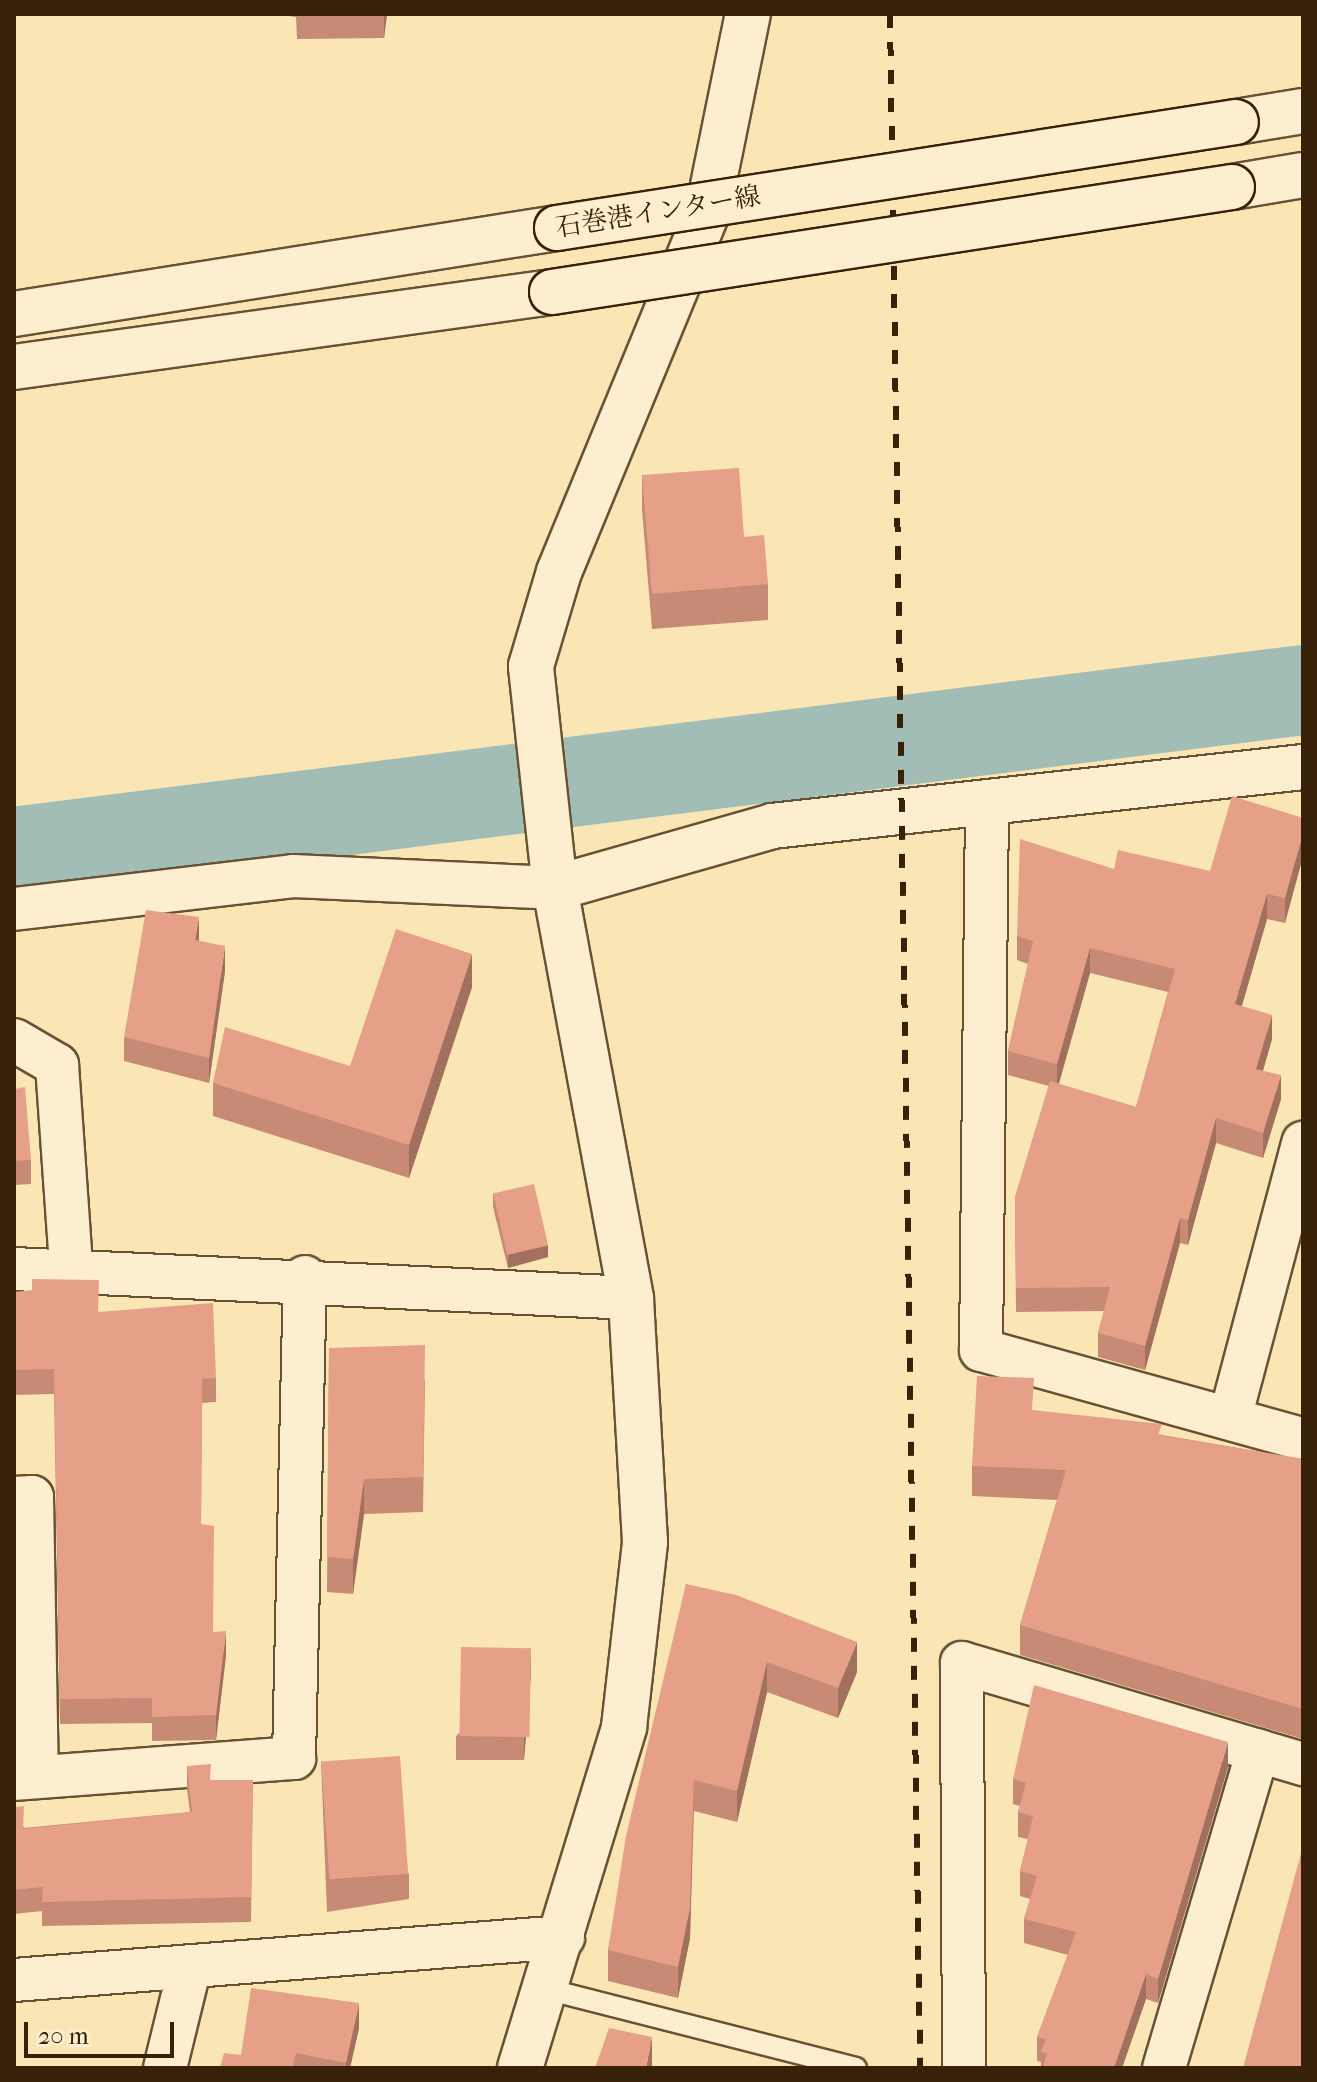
<!DOCTYPE html>
<meta charset="utf-8">
<style>
body{margin:0}
#map{position:relative;width:1317px;height:2082px;overflow:hidden;background:#fae5b4;font-family:"IM FELL French Canon","Noto Serif JP",serif}
div>[style]{position:absolute}
.river>*{height:90px;margin:-45px;padding:0 45px;transform-origin:45px;border-radius:45px;background:#a1bdb6}
.roads{filter:drop-shadow(2px 0 #685234) drop-shadow(-2px 0 #685234) drop-shadow(0 2px #685234) drop-shadow(0 -2px #685234)}
.lane>*{height:20px;margin:-10px;padding:0 10px;transform-origin:10px;border-radius:10px;background:#fceece}
.street>*{height:42px;margin:-21px;padding:0 21px;transform-origin:21px;border-radius:21px;background:#fceece}
.secondary>*{height:44px;margin:-22px;padding:0 22px;transform-origin:22px;border-radius:22px;background:#fceece}
.rail>*{height:6px;margin-top:-3px;transform-origin:0;background:repeating-linear-gradient(90deg,#382109 0 14px,transparent 0 28px)}
.bridges{filter:drop-shadow(2px 0 #382109) drop-shadow(-2px 0 #382109) drop-shadow(0 2px #382109) drop-shadow(0 -2px #382109)}
.secondary-bridge>*{height:44px;margin:-22px;padding:0 22px;transform-origin:22px;border-radius:22px;background:#fceece}
.wall>*{inset:0;background:#c68a75}
.shaded-wall>*{inset:0;background:#a1705f}
.building>*{inset:0;background:#e6a088;transform-origin:0 0}
span{translate:-50% -50%;white-space:nowrap;text-align:center;line-height:1.15;-webkit-text-stroke:6px #fceece;paint-order:stroke}
.street-label{font-size:26px;color:#382109}
.frame{position:absolute;inset:0;border:16px solid #382109;pointer-events:none}
.scale{position:absolute;left:24px;top:2022px;width:150px;height:36px;box-sizing:border-box;border:4px solid #382109;border-top:0;padding-left:10px;font-size:24px;line-height:28px;white-space:nowrap;color:#382109;-webkit-text-stroke:6px #fceece;paint-order:stroke}
</style>
<div id="map">
<div class="river">
<i style="left:14px;top:852px;width:1299px;rotate:-7.16deg"></i>
</div>
<div class="roads">
<div class="lane">
<i style="left:546px;top:1989px;width:320px;rotate:14.3deg"></i>
</div>
<div class="street">
<i style="left:987px;top:805px;width:545px;rotate:90.63deg"></i>
<i style="left:981px;top:1350px;width:334px;rotate:15.5deg"></i>
<i style="left:14px;top:909px;width:281px;rotate:-6.7deg"></i>
<i style="left:293px;top:876px;width:262px;rotate:2.6deg"></i>
<i style="left:14px;top:1040px;width:50px;rotate:30.2deg"></i>
<i style="left:57px;top:1065px;width:201px;rotate:86deg"></i>
<i style="left:14px;top:1269px;width:618px;rotate:2.69deg"></i>
<i style="left:1230px;top:1418px;width:285px;rotate:-75.1deg"></i>
<i style="left:14px;top:1498px;width:18px;rotate:-3deg"></i>
<i style="left:32px;top:1497px;width:280px;rotate:89deg"></i>
<i style="left:14px;top:1779px;width:281px;rotate:-4.3deg"></i>
<i style="left:294px;top:1758px;width:481px;rotate:-88.7deg"></i>
<i style="left:14px;top:1980px;width:551px;rotate:-4.48deg"></i>
<i style="left:165px;top:2068px;width:101px;rotate:-76.2deg"></i>
<i style="left:964px;top:2068px;width:405px;rotate:-90.3deg"></i>
<i style="left:962px;top:1663px;width:356px;rotate:16.5deg"></i>
<i style="left:1164px;top:2068px;width:331px;rotate:-73.5deg"></i>
</div>
<div class="secondary">
<i style="left:1236px;top:122px;width:68px;rotate:-9.3deg"></i>
<i style="left:1232px;top:187px;width:72px;rotate:-9.6deg"></i>
<i style="left:14px;top:314px;width:550px;rotate:-9deg"></i>
<i style="left:14px;top:367px;width:543px;rotate:-7.94deg"></i>
<i style="left:555px;top:888px;width:226px;rotate:-15.9deg"></i>
<i style="left:772px;top:826px;width:534px;rotate:-6.34deg"></i>
<i style="left:520px;top:2068px;width:357px;rotate:-73deg"></i>
<i style="left:624px;top:1727px;width:186px;rotate:-83.5deg"></i>
<i style="left:645px;top:1542px;width:244px;rotate:-93.3deg"></i>
<i style="left:631px;top:1298px;width:417px;rotate:-100.5deg"></i>
<i style="left:555px;top:888px;width:223px;rotate:-96.2deg"></i>
<i style="left:531px;top:666px;width:98px;rotate:-73.4deg"></i>
<i style="left:559px;top:572px;width:391px;rotate:-67.6deg"></i>
<i style="left:708px;top:210px;width:200px;rotate:-78.5deg"></i>
</div>
</div>
<div class="rail">
<i style="left:890px;top:14px;width:2054px;rotate:89.16deg"></i>
</div>
<div class="bridges">
<div class="secondary-bridge">
<i style="left:557px;top:228px;width:687px;rotate:-8.87deg"></i>
<i style="left:552px;top:292px;width:688px;rotate:-8.78deg"></i>
</div>
</div>
<div class="wall">
<i style="clip-path:polygon(275px 14px,387px 14px,384px 38px,297px 39px,296px 17px)"></i>
<i style="clip-path:polygon(642px 475px,744px 537px,768px 584px,768px 620px,652px 629px,642px 510px)"></i>
<i style="clip-path:polygon(evenodd,1303px 818px,1285px 923px,1267px 919px,1242px 1006px,1272px 1039px,1263px 1071px,1281px 1099px,1263px 1158px,1216px 1143px,1188px 1245px,1180px 1243px,1145px 1370px,1098px 1357px,1098px 1333px,1104px 1311px,1016px 1312px,1015px 1197px,1049px 1086px,1008px 1075px,1008px 1051px,1028px 964px,1017px 960px,1017px 936px,1114px 869px,1210px 871px,1303px 818px,1090px 973px,1168px 992px,1136px 1107px,1059px 1084px,1090px 973px)"></i>
<i style="clip-path:polygon(225px 971px,209px 1083px,124px 1061px,124px 1037px)"></i>
<i style="clip-path:polygon(472px 987px,409px 1178px,213px 1116px,213px 1083px,350px 1066px)"></i>
<i style="clip-path:polygon(14px 1089px,31px 1160px,31px 1184px,14px 1185px)"></i>
<i style="clip-path:polygon(493px 1194px,548px 1257px,508px 1268px,493px 1207px)"></i>
<i style="clip-path:polygon(14px 1292px,99px 1312px,216px 1378px,216px 1402px,202px 1403px,201px 1524px,213px 1632px,226px 1655px,216px 1740px,152px 1741px,152px 1723px,60px 1724px,54px 1394px,14px 1395px)"></i>
<i style="clip-path:polygon(329px 1348px,425px 1380px,423px 1512px,364px 1514px,353px 1594px,327px 1592px)"></i>
<i style="clip-path:polygon(1033px 1410px,1162px 1435px,1303px 1459px,1303px 1739px,1020px 1655px,1020px 1625px,1057px 1500px,972px 1496px,972px 1466px)"></i>
<i style="clip-path:polygon(686px 1584px,857px 1672px,838px 1718px,767px 1692px,737px 1822px,694px 1811px,690px 1938px,678px 1998px,608px 1981px,608px 1950px)"></i>
<i style="clip-path:polygon(531px 1673px,524px 1760px,456px 1760px,456px 1736px)"></i>
<i style="clip-path:polygon(321px 1761px,409px 1874px,409px 1899px,327px 1912px)"></i>
<i style="clip-path:polygon(187px 1766px,211px 1780px,253px 1780px,251px 1922px,42px 1926px,42px 1911px,14px 1914px,14px 1807px,24px 1828px,190px 1812px,187px 1790px)"></i>
<i style="clip-path:polygon(1228px 1767px,1158px 2003px,1146px 1999px,1122px 2068px,1041px 2068px,1041px 2062px,1037px 2061px,1037px 2037px,1068px 1955px,1024px 1943px,1024px 1919px,1030px 1899px,1020px 1896px,1020px 1871px,1028px 1839px,1018px 1837px,1018px 1812px,1020px 1806px,1013px 1804px,1013px 1779px)"></i>
<i style="clip-path:polygon(359px 2028px,350px 2068px,220px 2068px,241px 2055px)"></i>
</div>
<div class="shaded-wall">
<i style="clip-path:polygon(384px 14px,387px 14px,384px 38px)"></i>
<i style="clip-path:polygon(1303px 833px,1303px 857px,1285px 923px,1285px 898px)"></i>
<i style="clip-path:polygon(1267px 894px,1267px 919px,1235px 1029px,1235px 1004px)"></i>
<i style="clip-path:polygon(199px 917px,199px 942px,195px 940px)"></i>
<i style="clip-path:polygon(225px 946px,225px 971px,209px 1083px,209px 1058px)"></i>
<i style="clip-path:polygon(1090px 948px,1090px 973px,1057px 1089px,1057px 1064px)"></i>
<i style="clip-path:polygon(472px 954px,472px 987px,409px 1178px,409px 1145px)"></i>
<i style="clip-path:polygon(1272px 1015px,1272px 1039px,1256px 1094px,1256px 1069px)"></i>
<i style="clip-path:polygon(1281px 1075px,1281px 1099px,1263px 1158px,1263px 1133px)"></i>
<i style="clip-path:polygon(1216px 1118px,1216px 1143px,1188px 1245px,1188px 1220px)"></i>
<i style="clip-path:polygon(1180px 1218px,1180px 1243px,1145px 1370px,1145px 1346px)"></i>
<i style="clip-path:polygon(548px 1245px,548px 1257px,508px 1268px,508px 1255px)"></i>
<i style="clip-path:polygon(364px 1479px,364px 1514px,353px 1594px,353px 1559px)"></i>
<i style="clip-path:polygon(226px 1631px,226px 1655px,216px 1740px,216px 1715px)"></i>
<i style="clip-path:polygon(857px 1642px,857px 1672px,838px 1718px,838px 1688px)"></i>
<i style="clip-path:polygon(531px 1648px,531px 1673px,524px 1760px,524px 1736px)"></i>
<i style="clip-path:polygon(767px 1662px,767px 1692px,737px 1822px,737px 1791px)"></i>
<i style="clip-path:polygon(1228px 1742px,1228px 1767px,1158px 2003px,1158px 1979px)"></i>
<i style="clip-path:polygon(694px 1780px,690px 1938px,678px 1998px,678px 1967px)"></i>
<i style="clip-path:polygon(1146px 1974px,1146px 1999px,1122px 2068px,1114px 2068px)"></i>
<i style="clip-path:polygon(359px 2003px,359px 2028px,350px 2068px,346px 2068px,346px 2063px)"></i>
<i style="clip-path:polygon(652px 2037px,652px 2068px,646px 2068px)"></i>
</div>
<div class="building">
<i style="clip-path:polygon(739px 468px,744px 537px,764px 535px,768px 584px,652px 594px,642px 475px)"></i>
<i style="clip-path:polygon(1232px 796px,1303px 818px,1303px 833px,1285px 898px,1267px 894px,1235px 1004px,1272px 1015px,1256px 1069px,1281px 1075px,1263px 1133px,1216px 1118px,1188px 1220px,1180px 1218px,1145px 1346px,1098px 1333px,1110px 1287px,1016px 1288px,1015px 1197px,1050px 1081px,1136px 1107px,1175px 969px,1090px 948px,1057px 1064px,1008px 1051px,1033px 941px,1017px 936px,1020px 839px,1114px 869px,1118px 850px,1210px 871px)"></i>
<i style="clip-path:polygon(146px 910px,199px 917px,195px 940px,225px 946px,209px 1058px,124px 1037px)"></i>
<i style="clip-path:polygon(396px 929px,472px 954px,409px 1145px,213px 1083px,225px 1027px,350px 1066px)"></i>
<i style="clip-path:polygon(25px 1087px,31px 1160px,14px 1161px,14px 1089px)"></i>
<i style="left:534px;top:1184px;width:63px;height:42px;rotate:77deg"></i>
<i style="clip-path:polygon(32px 1279px,99px 1280px,98px 1312px,213px 1303px,216px 1378px,202px 1379px,201px 1524px,214px 1526px,213px 1632px,226px 1631px,216px 1715px,152px 1717px,152px 1698px,60px 1699px,54px 1369px,14px 1370px,14px 1292px,32px 1290px)"></i>
<i style="clip-path:polygon(425px 1345px,423px 1477px,364px 1479px,353px 1559px,327px 1557px,329px 1348px)"></i>
<i style="clip-path:polygon(977px 1376px,1034px 1378px,1032px 1410px,1162px 1424px,1158px 1435px,1303px 1459px,1303px 1709px,1020px 1625px,1066px 1470px,972px 1466px)"></i>
<i style="clip-path:polygon(686px 1584px,736px 1595px,857px 1642px,838px 1688px,767px 1662px,737px 1791px,694px 1780px,690px 1908px,678px 1967px,608px 1950px,626px 1836px)"></i>
<i style="left:461px;top:1647px;width:70px;height:89px;rotate:1deg"></i>
<i style="clip-path:polygon(1034px 1685px,1228px 1742px,1158px 1979px,1146px 1974px,1114px 2068px,1043px 2068px,1047px 2053px,1041px 2052px,1046px 2039px,1037px 2037px,1076px 1932px,1024px 1919px,1037px 1876px,1020px 1871px,1033px 1816px,1018px 1812px,1026px 1783px,1013px 1779px)"></i>
<i style="left:400px;top:1756px;width:118px;height:79px;rotate:86deg"></i>
<i style="clip-path:polygon(211px 1764px,210px 1780px,253px 1780px,251px 1897px,42px 1902px,43px 1887px,14px 1890px,14px 1807px,24px 1806px,23px 1829px,192px 1812px,187px 1766px)"></i>
<i style="clip-path:polygon(1303px 1846px,1303px 2068px,1243px 2068px)"></i>
<i style="clip-path:polygon(251px 1988px,359px 2003px,346px 2063px,296px 2053px,292px 2068px,220px 2068px,224px 2053px,241px 2055px)"></i>
<i style="clip-path:polygon(609px 2028px,652px 2037px,646px 2068px,595px 2068px)"></i>
</div>
<div class="street-label">
<span style="left:658px;top:212px;rotate:-9deg">石巻港インター線</span>
</div>
<div class="frame"></div>
<div class="scale">20 m</div>
</div>
